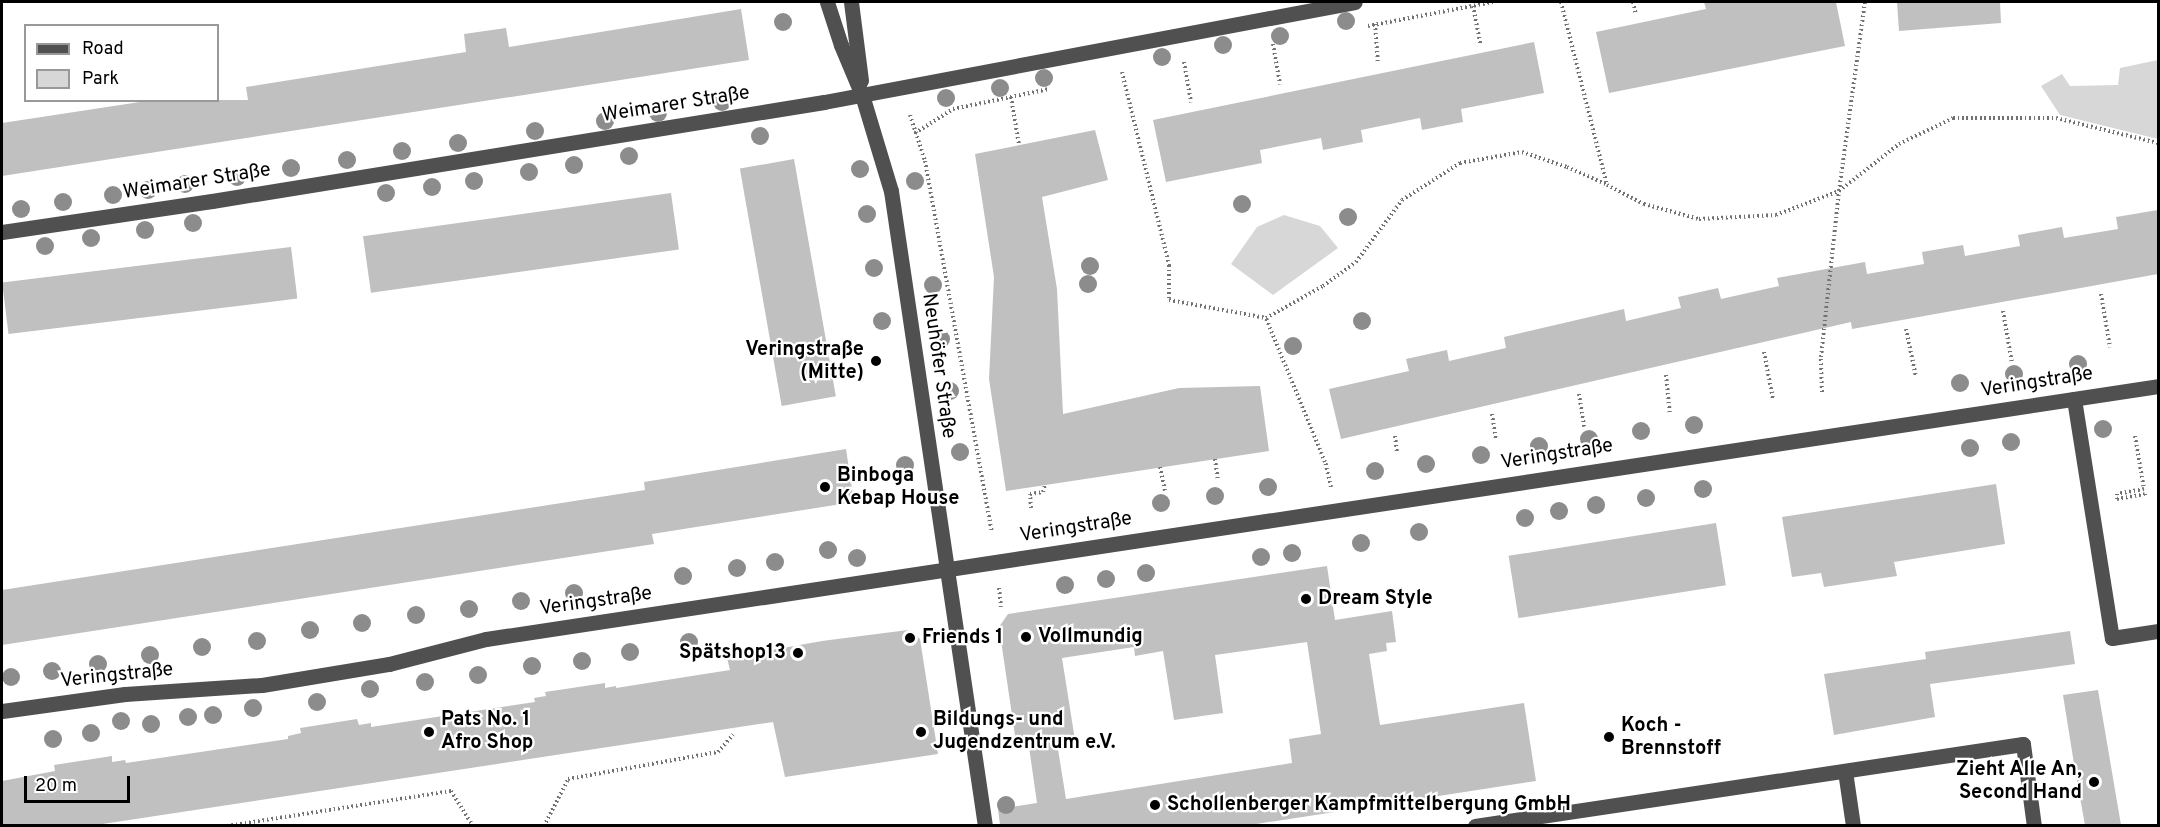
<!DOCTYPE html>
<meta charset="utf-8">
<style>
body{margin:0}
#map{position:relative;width:2160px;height:827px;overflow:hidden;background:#fff;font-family:Overpass,sans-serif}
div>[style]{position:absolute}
.green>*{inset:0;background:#d7d7d7}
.building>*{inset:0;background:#c0c0c0;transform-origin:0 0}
.path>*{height:4px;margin-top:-2px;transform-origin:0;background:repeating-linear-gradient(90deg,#727272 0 1.5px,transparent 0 4.5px)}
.minor>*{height:15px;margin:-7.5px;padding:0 7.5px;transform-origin:7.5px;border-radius:7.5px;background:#505050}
.trees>*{width:18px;height:18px;margin:-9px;border-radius:50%;background:#8c8c8c}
.dots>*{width:16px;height:16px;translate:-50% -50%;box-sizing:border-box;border:3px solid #fff;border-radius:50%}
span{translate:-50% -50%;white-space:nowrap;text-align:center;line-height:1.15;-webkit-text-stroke:4.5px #fff;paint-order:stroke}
.street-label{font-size:20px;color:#000}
.poi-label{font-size:20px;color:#000;font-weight:700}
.right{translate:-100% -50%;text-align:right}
.left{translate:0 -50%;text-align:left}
.frame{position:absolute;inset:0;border:3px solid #000;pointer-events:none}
.legend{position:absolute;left:24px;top:24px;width:195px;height:78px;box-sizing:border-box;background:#fff;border:2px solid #999;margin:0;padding:8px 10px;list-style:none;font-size:18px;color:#000}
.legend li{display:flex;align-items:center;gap:12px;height:30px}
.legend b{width:30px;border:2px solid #999}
.scale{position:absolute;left:24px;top:776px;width:106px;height:27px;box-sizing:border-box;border:3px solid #000;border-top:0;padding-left:8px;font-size:18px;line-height:21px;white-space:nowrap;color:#000;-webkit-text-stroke:4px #fff;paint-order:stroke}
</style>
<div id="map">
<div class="green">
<i style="clip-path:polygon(2158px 60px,2158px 139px,2060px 115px,2041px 86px,2062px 74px,2070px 86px,2118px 85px,2120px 68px)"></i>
<i style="clip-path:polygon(1284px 215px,1320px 226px,1338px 248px,1273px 295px,1231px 264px,1257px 227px)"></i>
</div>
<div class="building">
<i style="clip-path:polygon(1704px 2px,1836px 2px,1845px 46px,1609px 93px,1596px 32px,1706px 9px)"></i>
<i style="clip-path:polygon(1897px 2px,2000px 2px,2001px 23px,1899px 31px)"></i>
<i style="clip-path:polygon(741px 9px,749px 60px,2px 176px,2px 123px,153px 100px,248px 100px,246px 87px,466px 52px,464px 34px,506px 28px,509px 47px)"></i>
<i style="clip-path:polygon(1534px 42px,1544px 93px,1461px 109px,1463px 122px,1422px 130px,1420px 118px,1361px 130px,1363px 142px,1323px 150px,1321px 138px,1260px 150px,1262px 163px,1166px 182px,1153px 120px)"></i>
<i style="clip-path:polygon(1095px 130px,1108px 180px,1042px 197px,1057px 289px,1063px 414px,1179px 388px,1260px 386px,1269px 451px,1006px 491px,989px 379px,994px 277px,975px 154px)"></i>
<i style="left:794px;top:159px;width:241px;height:55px;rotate:80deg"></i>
<i style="left:671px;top:193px;width:57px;height:311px;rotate:82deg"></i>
<i style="clip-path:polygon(2158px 210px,2158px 274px,1852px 329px,1851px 322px,1341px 439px,1329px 389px,1409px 371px,1406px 359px,1447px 350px,1449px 361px,1506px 348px,1504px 337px,1624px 309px,1626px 321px,1681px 308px,1678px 297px,1718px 288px,1721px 299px,1779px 286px,1777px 278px,1865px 262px,1867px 274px,1924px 264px,1922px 252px,1963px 245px,1965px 256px,2020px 246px,2018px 235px,2062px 227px,2064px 238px,2118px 229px,2116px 217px)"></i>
<i style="left:291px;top:247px;width:52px;height:291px;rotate:83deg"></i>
<i style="clip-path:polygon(846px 449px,854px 502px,652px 534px,654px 544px,2px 645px,2px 590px,645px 490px,644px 482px)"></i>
<i style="clip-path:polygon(1996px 484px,2005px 544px,1894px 562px,1897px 576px,1824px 587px,1821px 573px,1792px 577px,1782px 517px)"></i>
<i style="left:1716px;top:523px;width:63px;height:210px;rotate:81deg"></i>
<i style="clip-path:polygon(evenodd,1327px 566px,1335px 620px,1392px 611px,1396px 642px,1386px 643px,1387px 651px,1369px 654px,1380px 725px,1524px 703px,1536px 781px,1250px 825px,1000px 825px,998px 809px,1037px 803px,1029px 747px,1017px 749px,999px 627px,1008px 614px,1327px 566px,1307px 642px,1321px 734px,1289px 739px,1292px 763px,1066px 799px,1057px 743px,1075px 740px,1062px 658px,1134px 647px,1135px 656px,1163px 651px,1174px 720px,1223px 713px,1215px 655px,1307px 642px)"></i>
<i style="clip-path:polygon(908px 630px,920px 639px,938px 754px,785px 777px,773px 722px,96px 825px,2px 825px,2px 781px,55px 771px,54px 765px,112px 756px,112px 762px,125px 760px,126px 763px,288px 739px,288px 736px,301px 733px,300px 728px,357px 719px,359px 725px,371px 723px,371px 727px,535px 702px,534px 698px,546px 696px,545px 692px,605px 683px,605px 688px,616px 686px,616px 688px,698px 675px,730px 670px,727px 658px,822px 641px)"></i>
<i style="clip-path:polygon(2070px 631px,2075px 664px,1930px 684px,1935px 717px,1834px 735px,1824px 674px,1926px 659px,1925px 652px)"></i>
<i style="clip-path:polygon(2098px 690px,2121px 825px,2085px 825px,2075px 770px,2063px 695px)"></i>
</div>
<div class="path">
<i style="left:1561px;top:2px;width:189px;rotate:75.9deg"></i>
<i style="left:1607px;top:185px;width:42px;rotate:27.2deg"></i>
<i style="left:1644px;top:204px;width:57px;rotate:15.3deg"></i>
<i style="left:1699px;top:219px;width:77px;rotate:-3deg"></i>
<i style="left:1776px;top:215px;width:67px;rotate:-20.9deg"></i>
<i style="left:1839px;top:191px;width:76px;rotate:-38.1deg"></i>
<i style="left:1899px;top:144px;width:60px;rotate:-25.7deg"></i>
<i style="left:1953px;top:118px;width:103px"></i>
<i style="left:2056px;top:118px;width:105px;rotate:13.8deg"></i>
<i style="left:1633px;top:2px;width:13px;rotate:77deg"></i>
<i style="left:1473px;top:6px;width:38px;rotate:79deg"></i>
<i style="left:1375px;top:24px;width:40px;rotate:85.7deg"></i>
<i style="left:1368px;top:26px;width:127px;rotate:-10.9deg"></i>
<i style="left:1273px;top:44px;width:41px;rotate:80.1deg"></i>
<i style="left:1184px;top:62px;width:41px;rotate:80.1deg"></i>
<i style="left:1122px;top:72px;width:199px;rotate:76.3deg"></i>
<i style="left:1169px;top:265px;width:35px;rotate:90deg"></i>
<i style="left:1169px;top:300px;width:99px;rotate:10.5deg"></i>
<i style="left:1011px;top:97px;width:49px;rotate:80.5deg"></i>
<i style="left:910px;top:115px;width:48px;rotate:71.9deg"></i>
<i style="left:925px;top:161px;width:377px;rotate:79.8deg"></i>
<i style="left:915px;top:133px;width:45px;rotate:-32.3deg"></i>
<i style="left:953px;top:109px;width:98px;rotate:-11.8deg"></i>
<i style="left:2101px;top:294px;width:54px;rotate:80.4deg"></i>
<i style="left:2003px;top:311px;width:53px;rotate:80.2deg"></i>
<i style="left:1906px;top:329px;width:49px;rotate:78.2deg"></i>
<i style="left:1764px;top:352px;width:48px;rotate:79.2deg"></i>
<i style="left:1666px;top:375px;width:40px;rotate:84.3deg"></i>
<i style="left:1822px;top:392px;width:35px;rotate:-92deg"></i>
<i style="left:1821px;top:357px;width:167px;rotate:-83.8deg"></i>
<i style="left:1839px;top:191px;width:191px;rotate:-82.2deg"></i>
<i style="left:1579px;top:394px;width:33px;rotate:81deg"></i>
<i style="left:1492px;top:414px;width:25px;rotate:81deg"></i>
<i style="left:1395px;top:436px;width:17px;rotate:83deg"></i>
<i style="left:2135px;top:436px;width:54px;rotate:80.4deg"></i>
<i style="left:2144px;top:489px;width:27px;rotate:170deg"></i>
<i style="left:2117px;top:494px;width:5px;rotate:90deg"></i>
<i style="left:2117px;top:499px;width:28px;rotate:-10deg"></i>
<i style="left:2145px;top:494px;width:4px;rotate:90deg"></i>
<i style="left:1215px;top:459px;width:22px;rotate:82deg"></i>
<i style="left:1160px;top:467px;width:24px;rotate:78deg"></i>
<i style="left:1331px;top:487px;width:26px;rotate:-103deg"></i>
<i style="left:1325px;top:462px;width:156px;rotate:-112.3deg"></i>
<i style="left:1266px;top:318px;width:65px;rotate:-29.3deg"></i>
<i style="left:1323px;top:286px;width:41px;rotate:-36deg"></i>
<i style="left:1356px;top:262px;width:77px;rotate:-53.4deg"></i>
<i style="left:1402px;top:200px;width:69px;rotate:-32.5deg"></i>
<i style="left:1460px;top:163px;width:63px;rotate:-10.1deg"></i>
<i style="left:1522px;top:152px;width:47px;rotate:18.4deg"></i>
<i style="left:1567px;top:167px;width:43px;rotate:23.6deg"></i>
<i style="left:1031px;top:508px;width:14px;rotate:-94deg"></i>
<i style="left:1030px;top:494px;width:13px;rotate:-9deg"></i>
<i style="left:1043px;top:492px;width:7px;rotate:-74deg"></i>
<i style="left:999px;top:588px;width:19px;rotate:84deg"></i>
<i style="left:227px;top:826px;width:227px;rotate:-8.9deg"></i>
<i style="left:451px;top:791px;width:41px;rotate:57.8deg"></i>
<i style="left:544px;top:826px;width:53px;rotate:-62.9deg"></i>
<i style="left:568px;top:779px;width:152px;rotate:-10.2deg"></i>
<i style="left:718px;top:752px;width:23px;rotate:-49deg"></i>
</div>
<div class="minor">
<i style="left:827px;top:2px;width:45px;rotate:72deg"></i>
<i style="left:841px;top:45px;width:54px;rotate:67.2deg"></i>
<i style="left:862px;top:95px;width:100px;rotate:73.2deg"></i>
<i style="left:891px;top:191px;width:642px;rotate:81.58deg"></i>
<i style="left:851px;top:2px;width:79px;rotate:82.7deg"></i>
<i style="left:2px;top:232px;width:212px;rotate:-8.4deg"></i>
<i style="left:212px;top:201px;width:620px;rotate:-9.19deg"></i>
<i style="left:824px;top:102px;width:540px;rotate:-10.67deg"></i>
<i style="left:2074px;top:399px;width:242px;rotate:81deg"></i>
<i style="left:2112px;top:638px;width:47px;rotate:-8.7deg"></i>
<i style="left:2px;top:711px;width:124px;rotate:-7.9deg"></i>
<i style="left:125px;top:694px;width:137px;rotate:-3.8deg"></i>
<i style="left:262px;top:685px;width:129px;rotate:-9.4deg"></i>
<i style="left:389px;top:664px;width:100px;rotate:-14.5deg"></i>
<i style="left:486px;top:639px;width:1691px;rotate:-8.6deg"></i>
<i style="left:1845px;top:771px;width:56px;rotate:81.7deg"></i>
<i style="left:1475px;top:826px;width:554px;rotate:-8.51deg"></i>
<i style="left:2023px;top:744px;width:83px;rotate:82.4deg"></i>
</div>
<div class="trees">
<i style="left:1346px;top:21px"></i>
<i style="left:783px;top:22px"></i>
<i style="left:1280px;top:36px"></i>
<i style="left:1223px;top:45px"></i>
<i style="left:1162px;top:57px"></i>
<i style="left:1044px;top:78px"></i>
<i style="left:1000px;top:88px"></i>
<i style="left:946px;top:98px"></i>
<i style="left:722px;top:102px"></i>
<i style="left:658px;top:113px"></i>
<i style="left:605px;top:121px"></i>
<i style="left:535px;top:131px"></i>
<i style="left:760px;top:136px"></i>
<i style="left:458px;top:143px"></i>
<i style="left:402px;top:151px"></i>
<i style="left:629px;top:156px"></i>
<i style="left:347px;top:160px"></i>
<i style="left:574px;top:165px"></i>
<i style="left:291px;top:168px"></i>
<i style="left:860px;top:169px"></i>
<i style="left:529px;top:172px"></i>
<i style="left:237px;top:177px"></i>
<i style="left:474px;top:181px"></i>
<i style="left:915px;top:181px"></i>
<i style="left:185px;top:184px"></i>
<i style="left:432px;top:187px"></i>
<i style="left:148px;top:190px"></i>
<i style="left:386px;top:193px"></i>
<i style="left:113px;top:195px"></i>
<i style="left:63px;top:202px"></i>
<i style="left:1242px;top:204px"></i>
<i style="left:21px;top:209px"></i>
<i style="left:867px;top:214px"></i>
<i style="left:1348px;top:217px"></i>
<i style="left:193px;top:223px"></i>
<i style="left:145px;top:230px"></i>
<i style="left:91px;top:238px"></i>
<i style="left:45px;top:246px"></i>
<i style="left:1090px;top:266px"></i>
<i style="left:874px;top:268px"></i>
<i style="left:1088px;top:284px"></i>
<i style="left:933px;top:285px"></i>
<i style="left:882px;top:321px"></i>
<i style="left:1362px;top:321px"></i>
<i style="left:941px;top:339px"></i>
<i style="left:1293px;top:346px"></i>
<i style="left:2078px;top:364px"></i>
<i style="left:2014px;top:374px"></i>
<i style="left:1960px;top:383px"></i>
<i style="left:950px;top:391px"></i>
<i style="left:1694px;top:425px"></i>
<i style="left:2103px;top:429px"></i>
<i style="left:1641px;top:431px"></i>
<i style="left:1589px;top:439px"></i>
<i style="left:2011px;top:442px"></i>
<i style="left:1539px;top:446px"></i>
<i style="left:1970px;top:448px"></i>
<i style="left:960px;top:452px"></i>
<i style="left:1481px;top:455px"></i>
<i style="left:1426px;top:464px"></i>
<i style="left:905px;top:465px"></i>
<i style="left:1375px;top:471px"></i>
<i style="left:1268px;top:487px"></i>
<i style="left:1703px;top:489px"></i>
<i style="left:1215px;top:496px"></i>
<i style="left:1646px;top:498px"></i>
<i style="left:1161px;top:503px"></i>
<i style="left:1596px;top:505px"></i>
<i style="left:1559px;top:511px"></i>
<i style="left:1525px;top:518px"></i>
<i style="left:1419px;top:532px"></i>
<i style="left:1361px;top:543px"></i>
<i style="left:828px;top:550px"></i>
<i style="left:1292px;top:553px"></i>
<i style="left:1261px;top:557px"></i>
<i style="left:857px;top:558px"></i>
<i style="left:775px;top:562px"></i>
<i style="left:737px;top:568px"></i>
<i style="left:1146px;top:573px"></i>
<i style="left:683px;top:576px"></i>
<i style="left:1106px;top:579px"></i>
<i style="left:1065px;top:585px"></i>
<i style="left:574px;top:593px"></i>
<i style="left:521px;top:601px"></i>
<i style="left:469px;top:609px"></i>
<i style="left:416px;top:615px"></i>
<i style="left:362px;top:623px"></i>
<i style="left:310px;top:630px"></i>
<i style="left:257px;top:641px"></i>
<i style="left:689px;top:642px"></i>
<i style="left:202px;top:647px"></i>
<i style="left:630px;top:652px"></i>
<i style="left:150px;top:655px"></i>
<i style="left:582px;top:661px"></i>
<i style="left:98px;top:664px"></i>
<i style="left:532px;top:666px"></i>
<i style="left:52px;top:671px"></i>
<i style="left:478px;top:675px"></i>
<i style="left:11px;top:677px"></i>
<i style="left:425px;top:682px"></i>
<i style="left:370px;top:689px"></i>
<i style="left:317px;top:702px"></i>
<i style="left:253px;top:708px"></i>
<i style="left:213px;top:715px"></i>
<i style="left:188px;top:717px"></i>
<i style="left:121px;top:721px"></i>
<i style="left:151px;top:724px"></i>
<i style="left:91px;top:733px"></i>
<i style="left:53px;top:739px"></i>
<i style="left:1006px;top:805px"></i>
</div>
<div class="dots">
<i style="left:876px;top:361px;background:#000"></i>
<i style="left:825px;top:487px;background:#000"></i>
<i style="left:1306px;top:599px;background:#000"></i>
<i style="left:1026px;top:637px;background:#000"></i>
<i style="left:910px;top:638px;background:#000"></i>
<i style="left:798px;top:653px;background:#000"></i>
<i style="left:429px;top:732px;background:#000"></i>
<i style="left:921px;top:732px;background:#000"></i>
<i style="left:1609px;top:737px;background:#000"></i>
<i style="left:2094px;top:782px;background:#000"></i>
<i style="left:1155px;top:805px;background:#000"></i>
</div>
<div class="street-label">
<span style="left:676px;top:105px;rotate:-9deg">Weimarer Straße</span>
<span style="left:197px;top:182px;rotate:-9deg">Weimarer Straße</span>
<span style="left:938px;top:366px;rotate:82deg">Neuhöfer Straße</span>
<span style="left:2037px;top:383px;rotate:-9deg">Veringstraße</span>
<span style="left:1557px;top:455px;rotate:-9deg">Veringstraße</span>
<span style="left:1076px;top:528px;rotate:-9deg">Veringstraße</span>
<span style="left:596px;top:602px;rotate:-8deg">Veringstraße</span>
<span style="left:117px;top:676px;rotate:-6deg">Veringstraße</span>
</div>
<div class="poi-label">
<span class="right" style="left:864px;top:362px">Veringstraße<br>(Mitte)</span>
<span class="left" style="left:837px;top:488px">Binboga<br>Kebap House</span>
<span class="left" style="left:1318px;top:599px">Dream Style</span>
<span class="left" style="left:1038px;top:637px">Vollmundig</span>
<span class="left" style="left:922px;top:638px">Friends 1</span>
<span class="right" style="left:786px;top:653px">Spätshop13</span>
<span class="left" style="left:441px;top:732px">Pats No. 1<br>Afro Shop</span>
<span class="left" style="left:933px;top:732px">Bildungs- und<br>Jugendzentrum e.V.</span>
<span class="left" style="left:1621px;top:738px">Koch -<br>Brennstoff</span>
<span class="right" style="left:2082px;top:782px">Zieht Alle An,<br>Second Hand</span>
<span class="left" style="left:1167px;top:805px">Schollenberger Kampfmittelbergung GmbH</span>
</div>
<div class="frame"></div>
<ul class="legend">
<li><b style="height:8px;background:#505050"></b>Road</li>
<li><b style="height:16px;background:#d7d7d7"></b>Park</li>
</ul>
<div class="scale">20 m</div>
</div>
